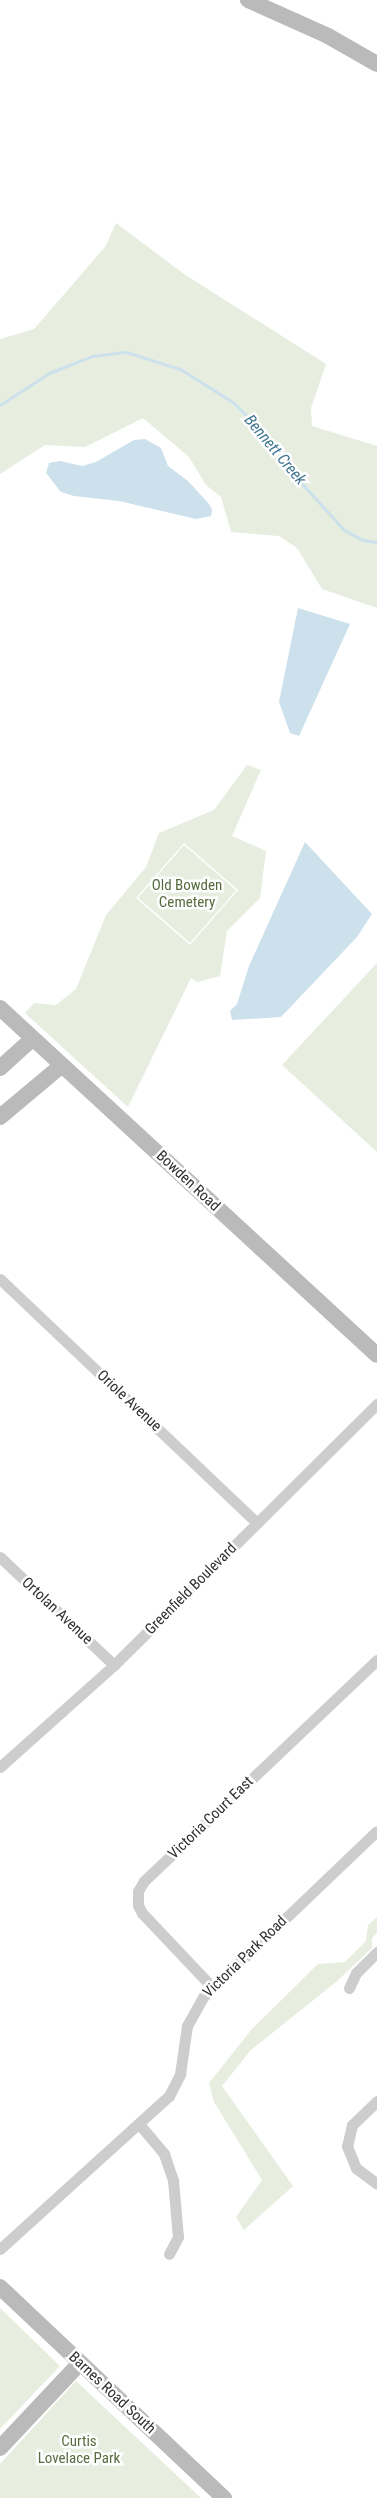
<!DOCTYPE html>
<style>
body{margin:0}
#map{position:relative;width:377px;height:2498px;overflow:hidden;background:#fff;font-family:"Roboto Condensed",sans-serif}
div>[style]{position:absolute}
.green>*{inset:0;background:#e7eddf;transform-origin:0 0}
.water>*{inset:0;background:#cce1ec}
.stream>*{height:3px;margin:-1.5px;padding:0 1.5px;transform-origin:1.5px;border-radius:1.5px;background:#cce1ec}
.street>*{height:11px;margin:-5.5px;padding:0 5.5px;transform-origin:5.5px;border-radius:5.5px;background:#cdcdcd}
.secondary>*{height:16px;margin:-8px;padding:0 8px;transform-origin:8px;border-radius:8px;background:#bababa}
span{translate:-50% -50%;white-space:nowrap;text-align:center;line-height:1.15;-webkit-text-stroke:5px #fff;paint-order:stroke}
.park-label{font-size:15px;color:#566b3e}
.street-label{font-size:15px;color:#303030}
.water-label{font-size:16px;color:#407691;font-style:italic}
</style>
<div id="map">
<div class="green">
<i style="clip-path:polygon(116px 223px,184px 274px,326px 364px,311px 408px,312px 426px,377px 446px,377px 608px,322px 589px,297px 548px,279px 536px,231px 532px,221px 497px,206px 485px,189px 457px,143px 418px,85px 447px,45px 445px,0 474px,0 339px,34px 329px,105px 247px)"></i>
<i style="clip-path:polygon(evenodd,247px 765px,261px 770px,232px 836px,266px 851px,260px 898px,227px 931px,220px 976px,198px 982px,191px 978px,128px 1107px,25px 1013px,34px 1003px,56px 1005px,76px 989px,106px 915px,146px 867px,159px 833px,214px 810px,247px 765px,184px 843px,238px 890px,190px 945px,136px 898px,184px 843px)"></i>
<i style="left:184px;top:845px;width:69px;height:70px;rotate:41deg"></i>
<i style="clip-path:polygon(377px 963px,377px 1152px,282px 1065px)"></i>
<i style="clip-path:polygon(377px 1917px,377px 1933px,372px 1938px,372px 1948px,336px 1982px,251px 2050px,222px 2086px,293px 2186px,244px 2230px,236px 2217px,262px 2180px,214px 2102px,209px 2083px,252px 2029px,318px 1964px,345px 1962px,366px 1941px,368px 1925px)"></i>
<i style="clip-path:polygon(0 2308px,60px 2366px,0 2429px)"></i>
<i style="clip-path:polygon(76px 2381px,201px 2498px,0 2498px,0 2464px)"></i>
</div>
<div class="water">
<i style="clip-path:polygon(145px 439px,161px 448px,168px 466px,188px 481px,209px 504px,212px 510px,211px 516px,196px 519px,119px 501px,74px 496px,61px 492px,46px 473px,49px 463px,60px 461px,82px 466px,96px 462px,134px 440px)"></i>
<i style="clip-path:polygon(298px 608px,350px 624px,299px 736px,290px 733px,279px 702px)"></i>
<i style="clip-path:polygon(305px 842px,372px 914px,357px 937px,281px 1017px,232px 1020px,230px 1011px,237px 1004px,249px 966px)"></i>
</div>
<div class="stream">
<i style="left:0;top:405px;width:59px;rotate:-33.1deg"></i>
<i style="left:49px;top:373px;width:46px;rotate:-21.6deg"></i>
<i style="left:92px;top:356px;width:34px;rotate:-7deg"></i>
<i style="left:126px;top:352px;width:57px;rotate:17.5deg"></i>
<i style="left:180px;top:369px;width:64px;rotate:32.2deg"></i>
<i style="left:234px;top:403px;width:44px;rotate:45deg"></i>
<i style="left:265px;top:434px;width:53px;rotate:54.2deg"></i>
<i style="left:296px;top:477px;width:72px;rotate:47.8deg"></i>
<i style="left:344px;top:530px;width:21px;rotate:28deg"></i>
<i style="left:363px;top:540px;width:14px;rotate:8deg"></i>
</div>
<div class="street">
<i style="left:0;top:1279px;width:354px;rotate:43.5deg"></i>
<i style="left:0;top:1557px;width:157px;rotate:43.5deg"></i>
<i style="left:0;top:1767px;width:153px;rotate:-41.8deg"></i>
<i style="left:114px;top:1665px;width:371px;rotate:-44.8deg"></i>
<i style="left:212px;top:1987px;width:102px;rotate:-133.4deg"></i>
<i style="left:142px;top:1913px;width:9px;rotate:-117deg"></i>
<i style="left:138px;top:1905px;width:14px;rotate:-90deg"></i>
<i style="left:138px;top:1891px;width:12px;rotate:-59deg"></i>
<i style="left:144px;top:1881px;width:321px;rotate:-43.5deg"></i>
<i style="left:349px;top:1988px;width:17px;rotate:-65deg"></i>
<i style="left:356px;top:1973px;width:30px;rotate:-45deg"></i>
<i style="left:377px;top:2101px;width:35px;rotate:136deg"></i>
<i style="left:352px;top:2125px;width:22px;rotate:103deg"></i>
<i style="left:347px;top:2146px;width:24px;rotate:68deg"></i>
<i style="left:356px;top:2168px;width:26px;rotate:37deg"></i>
<i style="left:140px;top:2125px;width:38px;rotate:50deg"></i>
<i style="left:164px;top:2154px;width:28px;rotate:71deg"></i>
<i style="left:173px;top:2180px;width:57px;rotate:85deg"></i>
<i style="left:178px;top:2237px;width:19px;rotate:118deg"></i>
<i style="left:0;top:2249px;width:228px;rotate:-42.2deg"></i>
<i style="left:169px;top:2096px;width:25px;rotate:-63deg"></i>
<i style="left:180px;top:2074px;width:49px;rotate:-81.7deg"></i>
<i style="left:187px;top:2026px;width:33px;rotate:-61deg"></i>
<i style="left:203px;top:1997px;width:240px;rotate:-43.7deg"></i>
</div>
<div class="secondary">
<i style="left:248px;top:0;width:88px;rotate:24.2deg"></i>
<i style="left:328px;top:36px;width:56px;rotate:29.7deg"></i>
<i style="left:0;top:1008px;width:512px;rotate:42.63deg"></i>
<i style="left:0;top:1068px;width:43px;rotate:-42.2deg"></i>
<i style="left:0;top:1117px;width:80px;rotate:-39.9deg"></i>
<i style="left:0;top:2287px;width:308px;rotate:43.3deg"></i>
<i style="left:0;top:2448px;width:117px;rotate:-46.7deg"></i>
</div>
<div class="park-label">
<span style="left:187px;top:894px">Old Bowden<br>Cemetery</span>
<span style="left:79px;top:2450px">Curtis<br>Lovelace Park</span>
</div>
<div class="street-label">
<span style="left:188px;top:1181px;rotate:43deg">Bowden Road</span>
<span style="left:129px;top:1401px;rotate:43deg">Oriole Avenue</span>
<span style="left:191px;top:1589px;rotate:-45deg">Greenfield Boulevard</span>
<span style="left:57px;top:1611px;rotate:43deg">Ortolan Avenue</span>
<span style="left:211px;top:1818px;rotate:-44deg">Victoria Court East</span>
<span style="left:245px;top:1957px;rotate:-44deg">Victoria Park Road</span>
<span style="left:112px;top:2393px;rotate:43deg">Barnes Road South</span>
</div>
<div class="water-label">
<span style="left:275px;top:450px;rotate:50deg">Bennett Creek</span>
</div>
</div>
